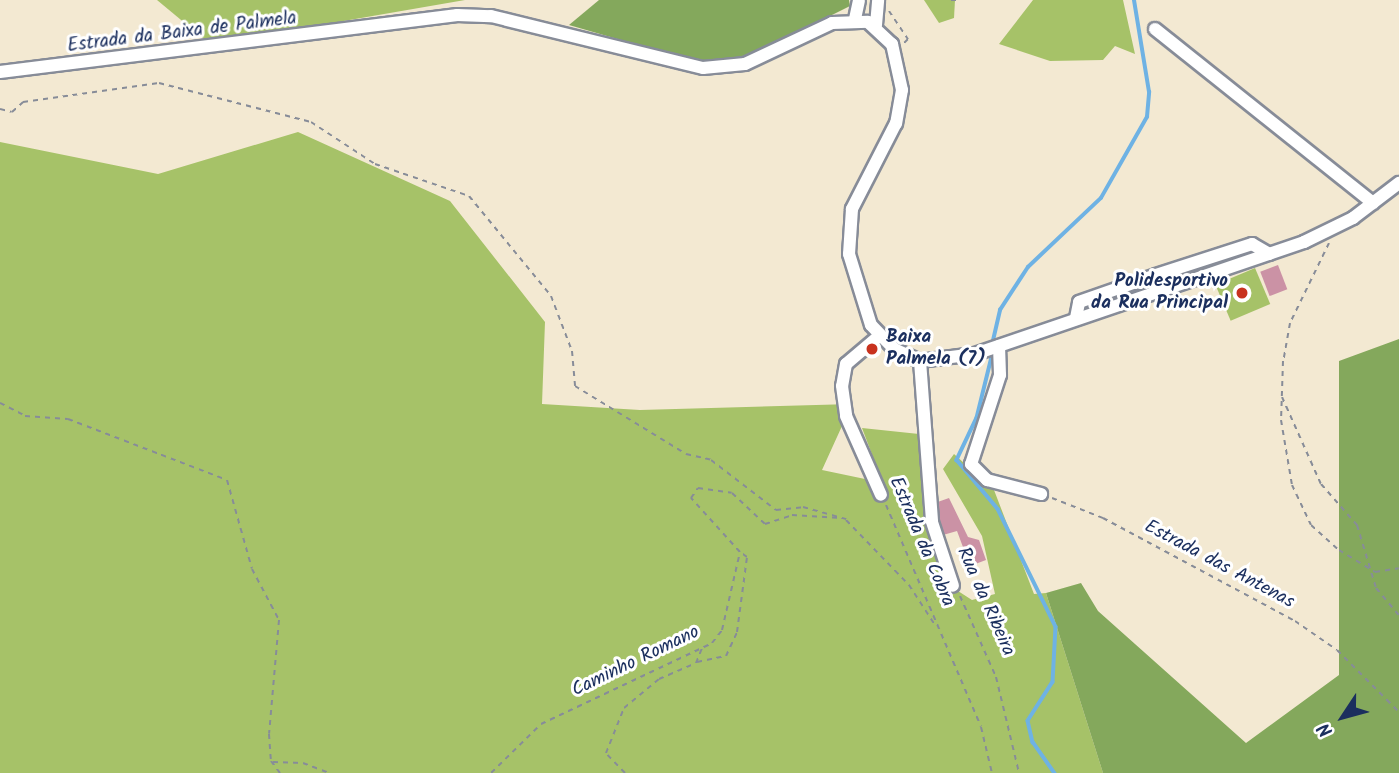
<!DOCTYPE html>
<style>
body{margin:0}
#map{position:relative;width:1399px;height:773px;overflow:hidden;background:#f3e9d2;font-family:Kalam,sans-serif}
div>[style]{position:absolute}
.green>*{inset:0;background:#a6c268;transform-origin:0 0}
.forest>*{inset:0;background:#84a85c}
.stream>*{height:3.5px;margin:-1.75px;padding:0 1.75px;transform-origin:1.75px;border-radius:1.75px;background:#6eb2e4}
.building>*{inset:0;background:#cb92a5;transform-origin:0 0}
.path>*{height:2px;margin-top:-1px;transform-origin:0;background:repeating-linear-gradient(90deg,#878c98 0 5px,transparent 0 10px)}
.roads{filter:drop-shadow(2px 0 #878c98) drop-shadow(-2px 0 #878c98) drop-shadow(0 2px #878c98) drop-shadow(0 -2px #878c98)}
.minor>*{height:12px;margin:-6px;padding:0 6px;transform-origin:6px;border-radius:6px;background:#fff}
.dots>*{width:19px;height:19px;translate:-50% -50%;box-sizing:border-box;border:4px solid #fff;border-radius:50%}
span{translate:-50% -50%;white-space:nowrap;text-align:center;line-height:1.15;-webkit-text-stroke:6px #fff;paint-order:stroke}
.street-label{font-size:19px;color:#1b2f5e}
.poi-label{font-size:19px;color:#1b2f5e;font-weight:700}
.right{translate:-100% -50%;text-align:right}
.left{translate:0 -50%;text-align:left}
.north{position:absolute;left:1308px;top:682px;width:70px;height:70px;-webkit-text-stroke:5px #fff;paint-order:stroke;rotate:234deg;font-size:19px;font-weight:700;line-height:28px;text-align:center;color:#1b2f5e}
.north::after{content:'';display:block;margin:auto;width:24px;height:32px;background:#1b2f5e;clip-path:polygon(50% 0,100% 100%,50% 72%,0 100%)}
</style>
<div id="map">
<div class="green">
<i style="clip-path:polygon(157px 0,465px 0,210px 44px)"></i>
<i style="clip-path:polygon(924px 0,955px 0,954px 18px,939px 23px)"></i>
<i style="clip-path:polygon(1033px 0,1123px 0,1135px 54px,1115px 46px,1103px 60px,1050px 61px,999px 44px)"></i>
<i style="clip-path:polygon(298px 132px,450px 201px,545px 322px,542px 404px,640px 410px,852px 404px,822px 470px,865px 479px,879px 473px,862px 428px,919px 434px,944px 582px,972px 600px,995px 594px,982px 536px,943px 469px,954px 454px,994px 490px,1034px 594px,1046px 593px,1103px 773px,0 773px,0 142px,158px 174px)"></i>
<i style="left:1255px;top:268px;width:39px;height:43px;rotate:67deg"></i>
</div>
<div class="forest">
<i style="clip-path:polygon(599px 0,849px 0,850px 6px,740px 61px,690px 60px,569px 25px)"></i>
<i style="clip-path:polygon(1399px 339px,1399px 773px,1103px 773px,1046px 593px,1081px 583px,1098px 611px,1246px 743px,1339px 675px,1339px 361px)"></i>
</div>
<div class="stream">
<i style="left:992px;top:345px;width:36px;rotate:-77deg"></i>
<i style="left:1000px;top:310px;width:51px;rotate:-56.9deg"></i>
<i style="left:1028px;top:267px;width:100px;rotate:-43.4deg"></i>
<i style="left:1101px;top:198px;width:93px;rotate:-60.4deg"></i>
<i style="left:1147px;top:117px;width:25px;rotate:-85deg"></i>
<i style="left:1149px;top:92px;width:93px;rotate:-99.3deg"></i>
<i style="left:993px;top:353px;width:67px;rotate:103.8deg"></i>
<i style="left:977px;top:418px;width:47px;rotate:115.5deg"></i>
<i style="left:957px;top:460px;width:64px;rotate:50.1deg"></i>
<i style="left:998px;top:509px;width:131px;rotate:63.8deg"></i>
<i style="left:1056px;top:627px;width:55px;rotate:93.1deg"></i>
<i style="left:1053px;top:682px;width:46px;rotate:122.7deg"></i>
<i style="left:1028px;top:721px;width:22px;rotate:77deg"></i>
<i style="left:1033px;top:742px;width:38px;rotate:55deg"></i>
</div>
<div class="building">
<i style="left:1278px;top:265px;width:26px;height:19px;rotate:69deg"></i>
<i style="clip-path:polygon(949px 498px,968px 537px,979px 540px,986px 560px,970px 566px,957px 531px,943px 535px,932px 504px)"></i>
</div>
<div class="path">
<i style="left:951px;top:0;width:10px"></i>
<i style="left:889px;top:11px;width:34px;rotate:56deg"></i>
<i style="left:908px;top:39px;width:6px;rotate:135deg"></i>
<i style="left:0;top:109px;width:12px;rotate:14deg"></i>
<i style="left:12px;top:112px;width:15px;rotate:-42deg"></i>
<i style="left:23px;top:102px;width:137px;rotate:-8deg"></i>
<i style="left:159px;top:83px;width:157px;rotate:14.4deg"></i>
<i style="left:311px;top:122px;width:77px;rotate:33.3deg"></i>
<i style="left:375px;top:164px;width:99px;rotate:18.8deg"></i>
<i style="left:469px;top:196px;width:129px;rotate:50.6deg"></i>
<i style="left:551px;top:296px;width:59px;rotate:69.1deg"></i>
<i style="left:572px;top:351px;width:35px;rotate:85deg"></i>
<i style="left:575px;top:386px;width:130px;rotate:31.5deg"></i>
<i style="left:686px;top:454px;width:26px;rotate:13deg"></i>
<i style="left:711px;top:460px;width:82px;rotate:37.6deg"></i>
<i style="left:776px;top:510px;width:27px;rotate:-6deg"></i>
<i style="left:803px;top:507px;width:45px;rotate:15.6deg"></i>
<i style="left:1329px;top:243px;width:89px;rotate:116deg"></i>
<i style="left:1290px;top:323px;width:39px;rotate:100deg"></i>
<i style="left:1283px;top:361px;width:59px;rotate:91.9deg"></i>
<i style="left:1281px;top:420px;width:66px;rotate:80.4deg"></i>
<i style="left:1292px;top:485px;width:44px;rotate:64.6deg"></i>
<i style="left:1311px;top:525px;width:38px;rotate:42deg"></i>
<i style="left:1339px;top:550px;width:42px;rotate:31.4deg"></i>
<i style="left:1375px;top:572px;width:24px;rotate:-9deg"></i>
<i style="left:1282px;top:397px;width:95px;rotate:65.9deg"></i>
<i style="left:1321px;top:484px;width:55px;rotate:48.7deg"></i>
<i style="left:1357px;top:525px;width:66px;rotate:73.2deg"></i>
<i style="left:1376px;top:588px;width:35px;rotate:50deg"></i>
<i style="left:0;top:403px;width:28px;rotate:27deg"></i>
<i style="left:25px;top:416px;width:43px;rotate:4deg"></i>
<i style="left:68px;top:419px;width:170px;rotate:21deg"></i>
<i style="left:227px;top:480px;width:92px;rotate:74.3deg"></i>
<i style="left:252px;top:569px;width:58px;rotate:62.1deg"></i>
<i style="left:279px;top:620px;width:114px;rotate:95deg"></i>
<i style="left:269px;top:734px;width:27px;rotate:86deg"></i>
<i style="left:271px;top:761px;width:15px;rotate:53deg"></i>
<i style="left:1052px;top:498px;width:55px;rotate:21.4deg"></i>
<i style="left:1103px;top:518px;width:218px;rotate:28.2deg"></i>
<i style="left:1295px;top:621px;width:51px;rotate:34.6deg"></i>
<i style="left:1337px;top:650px;width:88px;rotate:45deg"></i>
<i style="left:886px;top:505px;width:241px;rotate:66.8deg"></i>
<i style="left:981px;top:727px;width:47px;rotate:76.6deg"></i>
<i style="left:846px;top:520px;width:91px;rotate:45.9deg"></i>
<i style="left:909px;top:585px;width:48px;rotate:57deg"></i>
<i style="left:960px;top:596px;width:89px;rotate:66deg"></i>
<i style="left:996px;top:677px;width:99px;rotate:76.5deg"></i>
<i style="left:697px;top:662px;width:30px;rotate:-12deg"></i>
<i style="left:726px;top:656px;width:26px;rotate:-65deg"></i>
<i style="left:737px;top:632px;width:76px;rotate:-82.4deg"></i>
<i style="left:747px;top:557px;width:9px;rotate:-144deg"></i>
<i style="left:273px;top:762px;width:30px;rotate:2deg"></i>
<i style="left:303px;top:763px;width:28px;rotate:21deg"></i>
<i style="left:491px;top:773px;width:70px;rotate:-44.4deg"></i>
<i style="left:541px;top:724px;width:189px;rotate:-25.3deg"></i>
<i style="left:712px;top:643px;width:16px;rotate:-52deg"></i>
<i style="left:722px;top:630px;width:80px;rotate:-77deg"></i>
<i style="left:740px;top:552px;width:73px;rotate:-132.2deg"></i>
<i style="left:691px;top:498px;width:12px;rotate:-55deg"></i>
<i style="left:698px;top:488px;width:34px;rotate:8deg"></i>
<i style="left:732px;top:493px;width:45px;rotate:43.2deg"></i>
<i style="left:765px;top:524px;width:28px;rotate:-18deg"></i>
<i style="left:792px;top:515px;width:49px;rotate:3.5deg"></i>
<i style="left:625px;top:773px;width:28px;rotate:-134deg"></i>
<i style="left:606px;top:753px;width:48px;rotate:-68.2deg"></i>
<i style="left:624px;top:708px;width:45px;rotate:-39.6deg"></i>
<i style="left:659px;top:679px;width:40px;rotate:-23.4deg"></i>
<i style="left:696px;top:663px;width:16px;rotate:-68deg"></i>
</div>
<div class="roads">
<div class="minor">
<i style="left:855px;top:19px;width:19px;rotate:-78deg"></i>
<i style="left:876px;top:25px;width:25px;rotate:-85deg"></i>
<i style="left:1155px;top:29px;width:279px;rotate:38.6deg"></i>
<i style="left:0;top:72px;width:461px;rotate:-7.1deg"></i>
<i style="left:457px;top:15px;width:34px;rotate:2deg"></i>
<i style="left:491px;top:16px;width:218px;rotate:13.8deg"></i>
<i style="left:703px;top:68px;width:42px;rotate:-5.4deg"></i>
<i style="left:745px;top:64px;width:96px;rotate:-25.2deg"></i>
<i style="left:832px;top:23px;width:36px;rotate:-2deg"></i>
<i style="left:868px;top:22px;width:33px;rotate:43deg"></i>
<i style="left:892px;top:44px;width:47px;rotate:77.7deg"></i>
<i style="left:902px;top:90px;width:34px;rotate:100deg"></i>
<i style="left:896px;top:123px;width:97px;rotate:117.1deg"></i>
<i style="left:852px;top:209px;width:45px;rotate:93.8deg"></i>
<i style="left:849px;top:254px;width:74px;rotate:72.8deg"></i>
<i style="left:871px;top:325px;width:33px;rotate:46deg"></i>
<i style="left:894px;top:349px;width:29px;rotate:25deg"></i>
<i style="left:920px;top:361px;width:55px;rotate:-7.3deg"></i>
<i style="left:975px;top:354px;width:348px;rotate:-18.8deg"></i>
<i style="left:1304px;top:242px;width:55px;rotate:-26.1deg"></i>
<i style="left:1353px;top:218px;width:58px;rotate:-37.3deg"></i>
<i style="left:1076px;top:318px;width:16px;rotate:-79deg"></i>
<i style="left:1079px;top:302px;width:82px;rotate:-19.3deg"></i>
<i style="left:1156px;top:275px;width:101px;rotate:-17.9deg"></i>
<i style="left:1252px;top:244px;width:20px;rotate:30deg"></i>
<i style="left:879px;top:336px;width:43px;rotate:139.7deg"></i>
<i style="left:846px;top:364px;width:22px;rotate:100deg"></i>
<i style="left:842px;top:386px;width:30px;rotate:82deg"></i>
<i style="left:846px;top:416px;width:86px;rotate:66.1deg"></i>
<i style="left:999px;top:346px;width:29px;rotate:88deg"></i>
<i style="left:1000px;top:375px;width:94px;rotate:108deg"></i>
<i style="left:971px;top:464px;width:23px;rotate:45deg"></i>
<i style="left:987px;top:480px;width:56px;rotate:14.5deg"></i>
<i style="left:920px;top:361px;width:161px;rotate:85.7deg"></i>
<i style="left:932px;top:522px;width:67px;rotate:71.8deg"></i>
</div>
</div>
<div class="dots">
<i style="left:1242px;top:293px;background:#c8321e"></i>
<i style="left:872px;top:349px;background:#c8321e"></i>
</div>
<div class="street-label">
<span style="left:182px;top:33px;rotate:-7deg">Estrada da Baixa de Palmela</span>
<span style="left:921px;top:542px;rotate:67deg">Estrada da Cobra</span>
<span style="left:1219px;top:565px;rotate:28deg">Estrada das Antenas</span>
<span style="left:985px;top:602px;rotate:66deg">Rua da Ribeira</span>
<span style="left:636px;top:662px;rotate:-26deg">Caminho Romano</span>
</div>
<div class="poi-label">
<span class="right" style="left:1228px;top:293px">Polidesportivo<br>da Rua Principal</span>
<span class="left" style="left:886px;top:349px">Baixa<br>Palmela (7)</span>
</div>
<div class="north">N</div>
</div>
